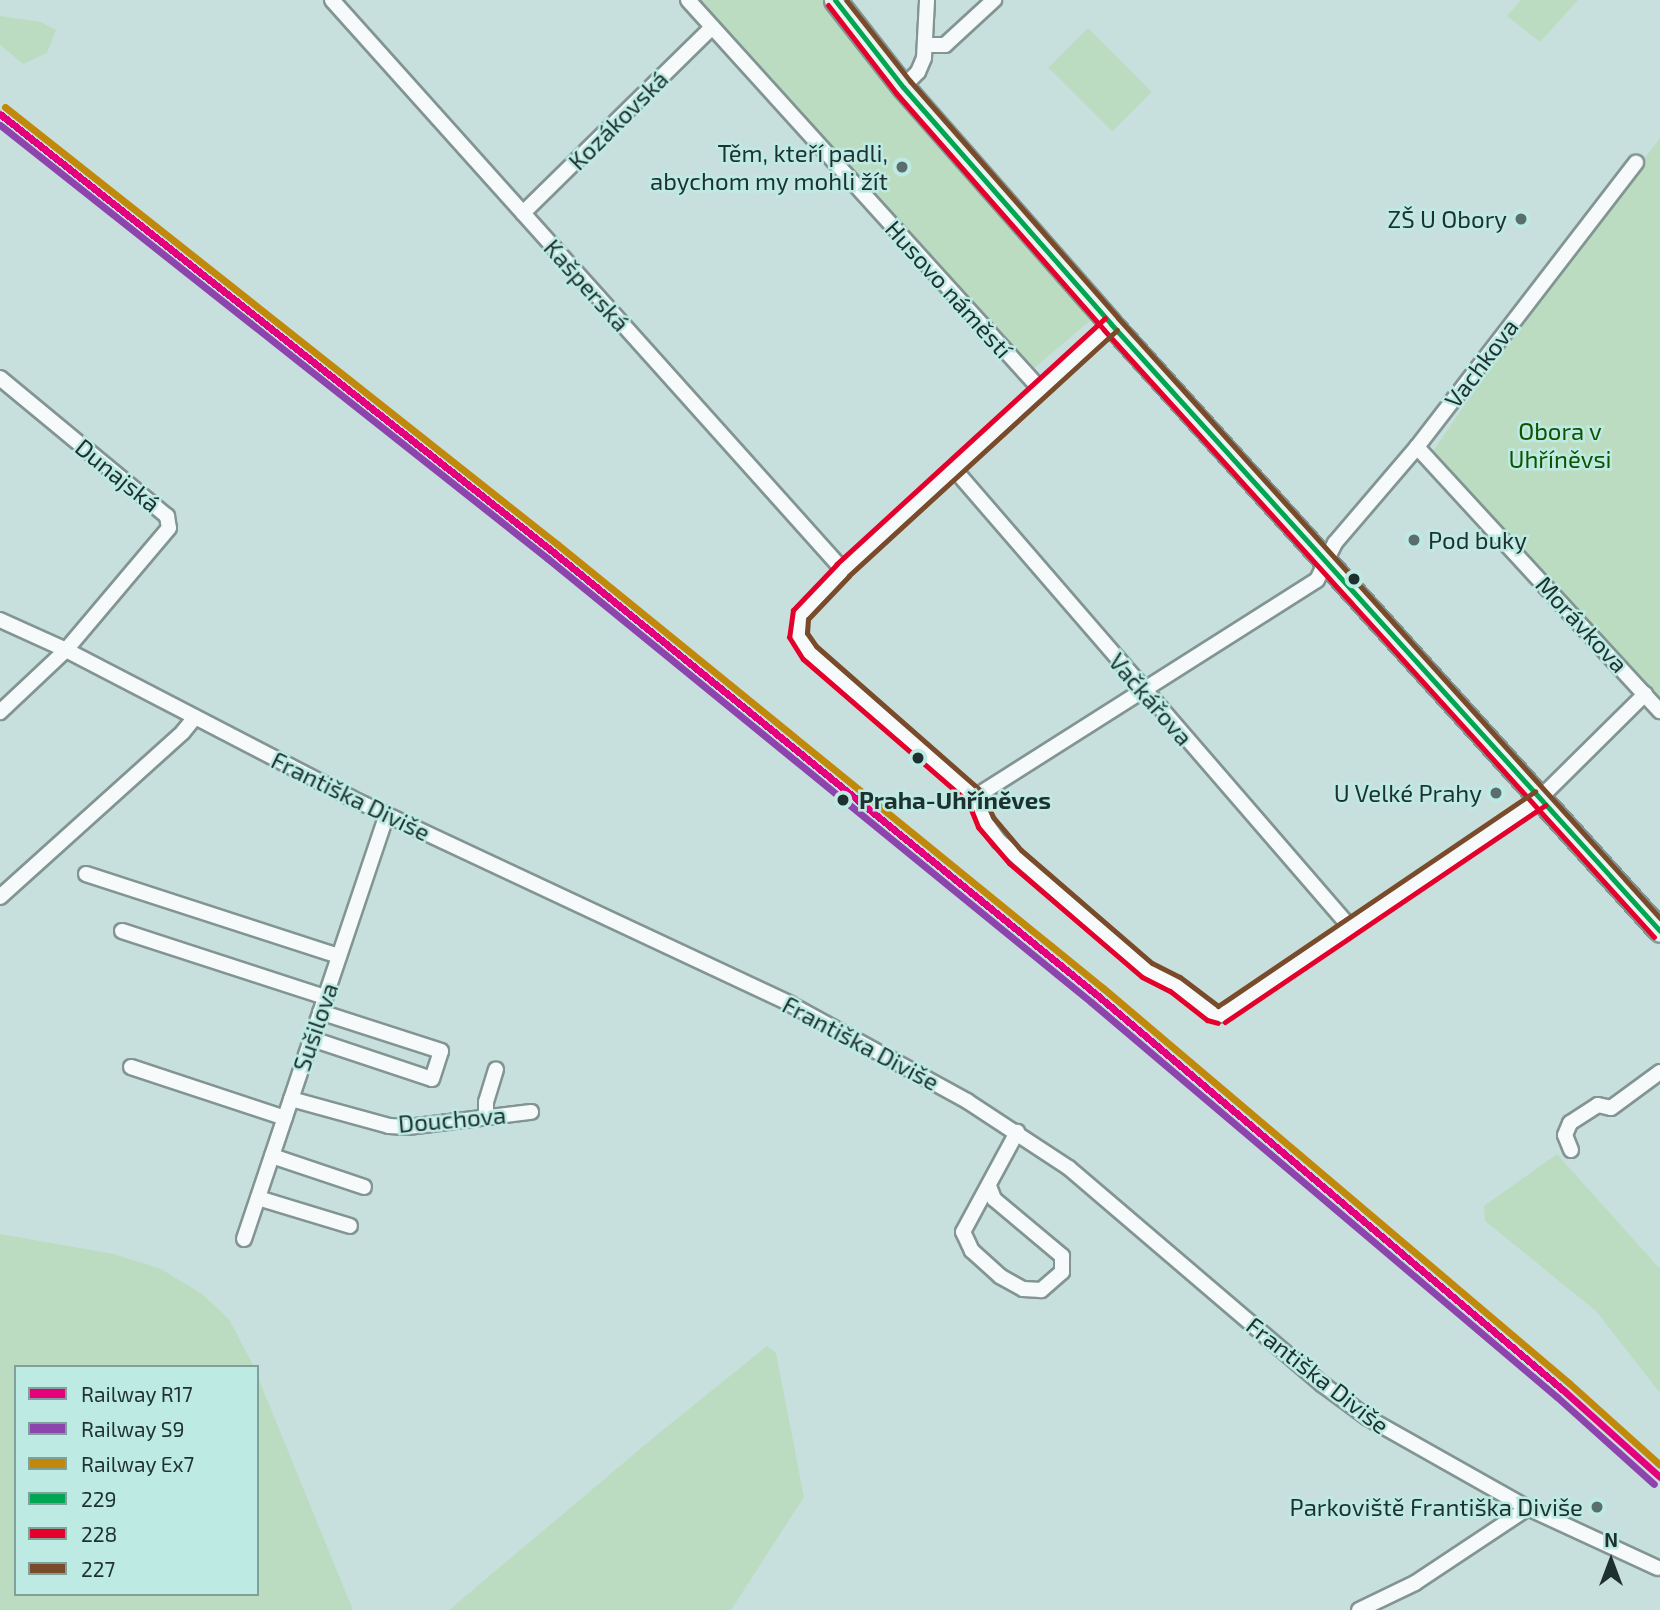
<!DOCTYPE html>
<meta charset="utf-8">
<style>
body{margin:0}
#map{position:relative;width:1660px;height:1610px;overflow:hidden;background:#c8e0dd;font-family:"Exo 2",sans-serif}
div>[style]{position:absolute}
.green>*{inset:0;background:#bbdcc1;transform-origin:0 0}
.roads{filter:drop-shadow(2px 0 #829593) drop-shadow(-2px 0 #829593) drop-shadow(0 2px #829593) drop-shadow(0 -2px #829593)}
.minor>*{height:14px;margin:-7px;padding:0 7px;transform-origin:7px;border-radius:7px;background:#f7fafa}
.secondary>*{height:21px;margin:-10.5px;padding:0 10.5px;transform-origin:10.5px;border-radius:10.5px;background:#e9f4f1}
.bus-1>*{height:5px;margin:-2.5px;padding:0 2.5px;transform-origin:2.5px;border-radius:2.5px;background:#00a651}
.bus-2>*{height:5px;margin:-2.5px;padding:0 2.5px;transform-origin:2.5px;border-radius:2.5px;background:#e4002b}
.bus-3>*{height:5px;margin:-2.5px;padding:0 2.5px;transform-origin:2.5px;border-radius:2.5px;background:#7a4b2a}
.rail-1>*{height:7px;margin:-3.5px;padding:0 3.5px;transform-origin:3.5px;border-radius:3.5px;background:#e5007d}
.rail-2>*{height:7px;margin:-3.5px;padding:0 3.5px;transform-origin:3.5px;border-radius:3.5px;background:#8e44ad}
.rail-3>*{height:7px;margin:-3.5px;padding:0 3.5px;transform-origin:3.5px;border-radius:3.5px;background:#c1890c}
.dots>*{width:19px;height:19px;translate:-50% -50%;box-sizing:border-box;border:4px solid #bdebe4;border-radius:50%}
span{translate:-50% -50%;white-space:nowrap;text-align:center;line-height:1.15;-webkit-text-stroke:5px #bdebe4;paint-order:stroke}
.street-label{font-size:24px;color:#1f312f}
.poi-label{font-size:24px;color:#1f312f}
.right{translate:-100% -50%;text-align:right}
.left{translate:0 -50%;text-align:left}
.park-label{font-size:24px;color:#0f5301}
.stop-label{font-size:24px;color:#1f312f;font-weight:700}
.legend{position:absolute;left:14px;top:1365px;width:245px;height:231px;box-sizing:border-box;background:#bdebe4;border:2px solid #7ea19c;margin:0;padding:9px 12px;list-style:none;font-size:21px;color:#1f312f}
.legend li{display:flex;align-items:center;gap:14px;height:35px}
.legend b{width:35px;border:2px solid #7ea19c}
.north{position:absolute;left:1576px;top:1526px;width:70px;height:70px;-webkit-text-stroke:5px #bdebe4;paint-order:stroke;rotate:0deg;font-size:19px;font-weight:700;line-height:28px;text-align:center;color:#1f312f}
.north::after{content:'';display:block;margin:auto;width:24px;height:32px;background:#1f312f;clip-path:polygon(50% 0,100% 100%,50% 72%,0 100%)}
</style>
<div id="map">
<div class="green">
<i style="clip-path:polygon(700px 0,823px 0,874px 69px,1089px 313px,1091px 320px,1034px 368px)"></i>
<i style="clip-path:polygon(1521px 0,1578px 0,1540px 42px,1507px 16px)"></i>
<i style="clip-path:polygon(0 16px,41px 22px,56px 30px,47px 53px,23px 64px,0 45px)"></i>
<i style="left:1088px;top:28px;width:90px;height:56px;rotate:45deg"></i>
<i style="clip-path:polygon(1660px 138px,1660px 701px,1431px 454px,1537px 300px)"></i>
<i style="clip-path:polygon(1557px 1154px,1660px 1269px,1660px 1393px,1596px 1311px,1485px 1221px,1484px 1206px)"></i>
<i style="clip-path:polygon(0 1234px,114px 1254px,161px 1269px,202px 1294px,229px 1319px,254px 1367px,16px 1367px,16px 1594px,257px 1594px,257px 1375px,353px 1610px,0 1610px)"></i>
<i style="clip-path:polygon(767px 1346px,776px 1353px,804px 1497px,731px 1610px,449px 1610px,659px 1433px)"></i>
</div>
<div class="roads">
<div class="minor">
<i style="left:332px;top:0;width:766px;rotate:48.12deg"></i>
<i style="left:688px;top:0;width:526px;rotate:47.85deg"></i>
<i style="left:927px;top:45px;width:18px"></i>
<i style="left:945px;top:45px;width:67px;rotate:-42.6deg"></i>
<i style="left:903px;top:87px;width:21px;rotate:-45deg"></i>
<i style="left:918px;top:72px;width:15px;rotate:-67deg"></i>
<i style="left:924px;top:58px;width:58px;rotate:-87deg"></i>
<i style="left:523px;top:213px;width:265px;rotate:-44.5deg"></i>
<i style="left:1111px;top:324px;width:364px;rotate:137.5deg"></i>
<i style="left:843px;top:570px;width:62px;rotate:133.7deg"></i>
<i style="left:800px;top:615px;width:20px;rotate:96deg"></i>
<i style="left:798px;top:635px;width:20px;rotate:57deg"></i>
<i style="left:809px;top:652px;width:220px;rotate:41.1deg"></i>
<i style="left:975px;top:797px;width:27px;rotate:68deg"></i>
<i style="left:985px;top:822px;width:24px;rotate:54deg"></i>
<i style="left:999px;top:841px;width:196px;rotate:41.1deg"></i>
<i style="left:1147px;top:970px;width:31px;rotate:27deg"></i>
<i style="left:1175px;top:984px;width:47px;rotate:38.1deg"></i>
<i style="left:1212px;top:1013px;width:8px;rotate:14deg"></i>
<i style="left:1220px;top:1015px;width:10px;rotate:-24deg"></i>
<i style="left:1229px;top:1011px;width:377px;rotate:-34.4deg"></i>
<i style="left:1540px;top:798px;width:148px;rotate:-44.7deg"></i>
<i style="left:0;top:378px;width:217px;rotate:39.6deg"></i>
<i style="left:167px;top:516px;width:12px;rotate:81deg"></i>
<i style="left:169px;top:528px;width:160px;rotate:130.2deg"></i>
<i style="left:66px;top:650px;width:91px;rotate:136.8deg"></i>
<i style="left:1417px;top:447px;width:359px;rotate:47.4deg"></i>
<i style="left:955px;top:470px;width:603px;rotate:49.17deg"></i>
<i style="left:0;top:620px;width:72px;rotate:24.4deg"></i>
<i style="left:66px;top:650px;width:321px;rotate:27.4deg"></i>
<i style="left:351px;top:798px;width:485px;rotate:25.1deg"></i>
<i style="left:790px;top:1004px;width:202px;rotate:28.7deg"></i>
<i style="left:967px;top:1101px;width:122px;rotate:33.3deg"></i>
<i style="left:1069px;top:1168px;width:333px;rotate:40.5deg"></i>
<i style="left:1322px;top:1384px;width:57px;rotate:36.5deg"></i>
<i style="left:1368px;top:1418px;width:184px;rotate:29.4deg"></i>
<i style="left:1528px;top:1508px;width:143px;rotate:24.8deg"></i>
<i style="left:975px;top:797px;width:405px;rotate:-32.4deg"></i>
<i style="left:1317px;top:580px;width:41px;rotate:-64.1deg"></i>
<i style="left:1335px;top:543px;width:126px;rotate:-49.5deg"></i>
<i style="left:1417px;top:447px;width:359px;rotate:-52.4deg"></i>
<i style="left:86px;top:874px;width:266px;rotate:18deg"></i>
<i style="left:0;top:897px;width:246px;rotate:-42deg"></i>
<i style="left:183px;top:732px;width:19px;rotate:-51deg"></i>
<i style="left:122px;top:931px;width:213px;rotate:18deg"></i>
<i style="left:312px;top:1039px;width:126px;rotate:18.4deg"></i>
<i style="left:432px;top:1079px;width:29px;rotate:-72deg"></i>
<i style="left:441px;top:1051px;width:127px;rotate:-162.1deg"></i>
<i style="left:131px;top:1067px;width:162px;rotate:18.3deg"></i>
<i style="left:291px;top:1099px;width:102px;rotate:15.4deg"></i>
<i style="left:389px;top:1126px;width:19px;rotate:3deg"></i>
<i style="left:408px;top:1127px;width:124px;rotate:-7deg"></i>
<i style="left:486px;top:1117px;width:15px;rotate:-90deg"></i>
<i style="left:486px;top:1102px;width:34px;rotate:-73deg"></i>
<i style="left:1571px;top:1150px;width:16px;rotate:-112deg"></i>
<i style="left:1565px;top:1135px;width:13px;rotate:-67deg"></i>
<i style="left:1570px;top:1123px;width:33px;rotate:-33deg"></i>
<i style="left:1598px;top:1105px;width:13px;rotate:13deg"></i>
<i style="left:1611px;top:1108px;width:61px;rotate:-36.3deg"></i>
<i style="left:272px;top:1156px;width:97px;rotate:18.6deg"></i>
<i style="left:989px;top:1186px;width:14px;rotate:69deg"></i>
<i style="left:994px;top:1199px;width:89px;rotate:40deg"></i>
<i style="left:1062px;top:1256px;width:16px;rotate:90deg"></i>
<i style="left:1062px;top:1272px;width:28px;rotate:139deg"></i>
<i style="left:1041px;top:1290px;width:18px;rotate:-177deg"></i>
<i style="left:1023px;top:1289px;width:26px;rotate:-151deg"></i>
<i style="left:1000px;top:1276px;width:38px;rotate:-138deg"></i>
<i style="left:972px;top:1251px;width:21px;rotate:-115deg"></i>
<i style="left:963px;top:1232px;width:114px;rotate:-61.6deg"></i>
<i style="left:258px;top:1198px;width:96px;rotate:16.9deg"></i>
<i style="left:244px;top:1239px;width:447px;rotate:-71.4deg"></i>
<i style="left:1359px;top:1610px;width:62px;rotate:-25.7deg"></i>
<i style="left:1415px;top:1583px;width:136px;rotate:-33.6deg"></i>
</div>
<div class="secondary">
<i style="left:835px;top:0;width:110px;rotate:52deg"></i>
<i style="left:903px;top:87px;width:315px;rotate:48.7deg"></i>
<i style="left:1111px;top:324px;width:818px;rotate:47.87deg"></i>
</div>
</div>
<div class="bus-1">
<i style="left:835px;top:0;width:110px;rotate:52deg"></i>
<i style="left:903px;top:87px;width:315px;rotate:48.7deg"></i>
<i style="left:1111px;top:324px;width:818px;rotate:47.87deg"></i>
</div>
<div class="bus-2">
<i style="left:828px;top:5px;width:111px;rotate:52.3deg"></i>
<i style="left:896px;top:93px;width:315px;rotate:48.7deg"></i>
<i style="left:1104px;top:330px;width:819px;rotate:47.82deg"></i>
<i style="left:1105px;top:318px;width:364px;rotate:137.5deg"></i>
<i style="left:837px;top:564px;width:64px;rotate:133.7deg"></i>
<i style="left:793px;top:610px;width:27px;rotate:98deg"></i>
<i style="left:789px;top:637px;width:26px;rotate:58deg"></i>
<i style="left:803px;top:659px;width:218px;rotate:40.9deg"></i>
<i style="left:968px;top:802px;width:27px;rotate:68deg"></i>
<i style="left:978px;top:827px;width:48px;rotate:49.3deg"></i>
<i style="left:1009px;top:863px;width:175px;rotate:40.6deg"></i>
<i style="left:1142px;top:977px;width:31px;rotate:27deg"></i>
<i style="left:1170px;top:991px;width:47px;rotate:38.1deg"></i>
<i style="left:1207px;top:1020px;width:11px;rotate:15deg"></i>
<i style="left:1225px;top:1022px;width:387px;rotate:-34.1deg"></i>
</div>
<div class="bus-3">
<i style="left:846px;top:0;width:103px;rotate:51.7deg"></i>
<i style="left:910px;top:81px;width:315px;rotate:48.7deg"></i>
<i style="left:1118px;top:318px;width:809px;rotate:47.91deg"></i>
<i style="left:1117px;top:330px;width:364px;rotate:137.5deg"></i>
<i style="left:849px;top:576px;width:59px;rotate:133.6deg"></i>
<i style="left:808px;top:619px;width:14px;rotate:94deg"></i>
<i style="left:807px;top:633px;width:16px;rotate:55deg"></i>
<i style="left:816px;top:646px;width:220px;rotate:41.3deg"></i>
<i style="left:981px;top:791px;width:29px;rotate:65deg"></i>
<i style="left:993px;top:817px;width:43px;rotate:49.7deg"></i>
<i style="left:1021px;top:850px;width:173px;rotate:40.8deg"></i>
<i style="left:1152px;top:963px;width:31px;rotate:27deg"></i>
<i style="left:1180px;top:977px;width:48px;rotate:37.3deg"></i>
<i style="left:1218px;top:1006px;width:383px;rotate:-34.1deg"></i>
</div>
<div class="rail-1">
<i style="left:0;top:114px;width:704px;rotate:38.37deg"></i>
<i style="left:552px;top:551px;width:703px;rotate:39.17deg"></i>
<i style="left:1097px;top:995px;width:611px;rotate:40.29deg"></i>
<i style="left:1563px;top:1390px;width:130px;rotate:41.9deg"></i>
</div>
<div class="rail-2">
<i style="left:0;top:125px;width:698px;rotate:38.36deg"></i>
<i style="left:547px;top:558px;width:702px;rotate:39.22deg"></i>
<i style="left:1091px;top:1002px;width:611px;rotate:40.29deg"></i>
<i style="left:1557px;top:1397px;width:130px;rotate:41.9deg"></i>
</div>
<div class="rail-3">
<i style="left:5px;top:107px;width:704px;rotate:38.37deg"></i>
<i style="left:557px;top:544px;width:704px;rotate:39.12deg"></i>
<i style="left:1103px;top:988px;width:611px;rotate:40.29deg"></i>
<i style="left:1569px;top:1383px;width:122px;rotate:42deg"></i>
</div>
<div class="dots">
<i style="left:902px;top:167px;background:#5a6e6c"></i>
<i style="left:1521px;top:219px;background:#5a6e6c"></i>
<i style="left:1414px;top:540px;background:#5a6e6c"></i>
<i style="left:1354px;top:579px;background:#1f312f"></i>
<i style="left:918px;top:758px;background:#1f312f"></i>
<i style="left:1496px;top:793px;background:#5a6e6c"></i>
<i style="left:843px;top:800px;background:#1f312f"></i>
<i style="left:1597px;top:1507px;background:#5a6e6c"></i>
</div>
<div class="street-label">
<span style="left:618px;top:120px;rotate:-45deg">Kozákovská</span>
<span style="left:587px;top:285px;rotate:48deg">Kašperská</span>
<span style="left:949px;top:289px;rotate:48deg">Husovo náměstí</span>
<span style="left:1481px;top:363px;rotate:-53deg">Vachkova</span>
<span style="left:118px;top:475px;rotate:39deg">Dunajská</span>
<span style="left:1582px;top:624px;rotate:47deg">Morávkova</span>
<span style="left:1151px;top:699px;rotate:49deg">Vačkářova</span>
<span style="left:351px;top:796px;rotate:26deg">Františka Diviše</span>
<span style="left:315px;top:1027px;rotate:-71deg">Sušilova</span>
<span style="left:861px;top:1043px;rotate:28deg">Františka Diviše</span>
<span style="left:452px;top:1119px;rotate:-5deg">Douchova</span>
<span style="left:1318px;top:1375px;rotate:38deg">Františka Diviše</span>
</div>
<div class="poi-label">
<span class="right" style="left:888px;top:167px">Těm, kteří padli,<br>abychom my mohli žít</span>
<span class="right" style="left:1507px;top:219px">ZŠ U Obory</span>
<span class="left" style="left:1428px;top:540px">Pod buky</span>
<span class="right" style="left:1482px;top:793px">U Velké Prahy</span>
<span class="right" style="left:1583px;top:1507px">Parkoviště Františka Diviše</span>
</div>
<div class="park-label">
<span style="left:1560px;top:445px">Obora v<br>Uhříněvsi</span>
</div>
<div class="stop-label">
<span class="left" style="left:859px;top:800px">Praha-Uhříněves</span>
</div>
<ul class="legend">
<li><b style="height:9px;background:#e5007d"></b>Railway R17</li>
<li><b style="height:9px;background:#8e44ad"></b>Railway S9</li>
<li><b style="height:9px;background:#c1890c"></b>Railway Ex7</li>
<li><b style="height:9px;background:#00a651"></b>229</li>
<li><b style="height:9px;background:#e4002b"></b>228</li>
<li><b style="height:9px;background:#7a4b2a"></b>227</li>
</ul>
<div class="north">N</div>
</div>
